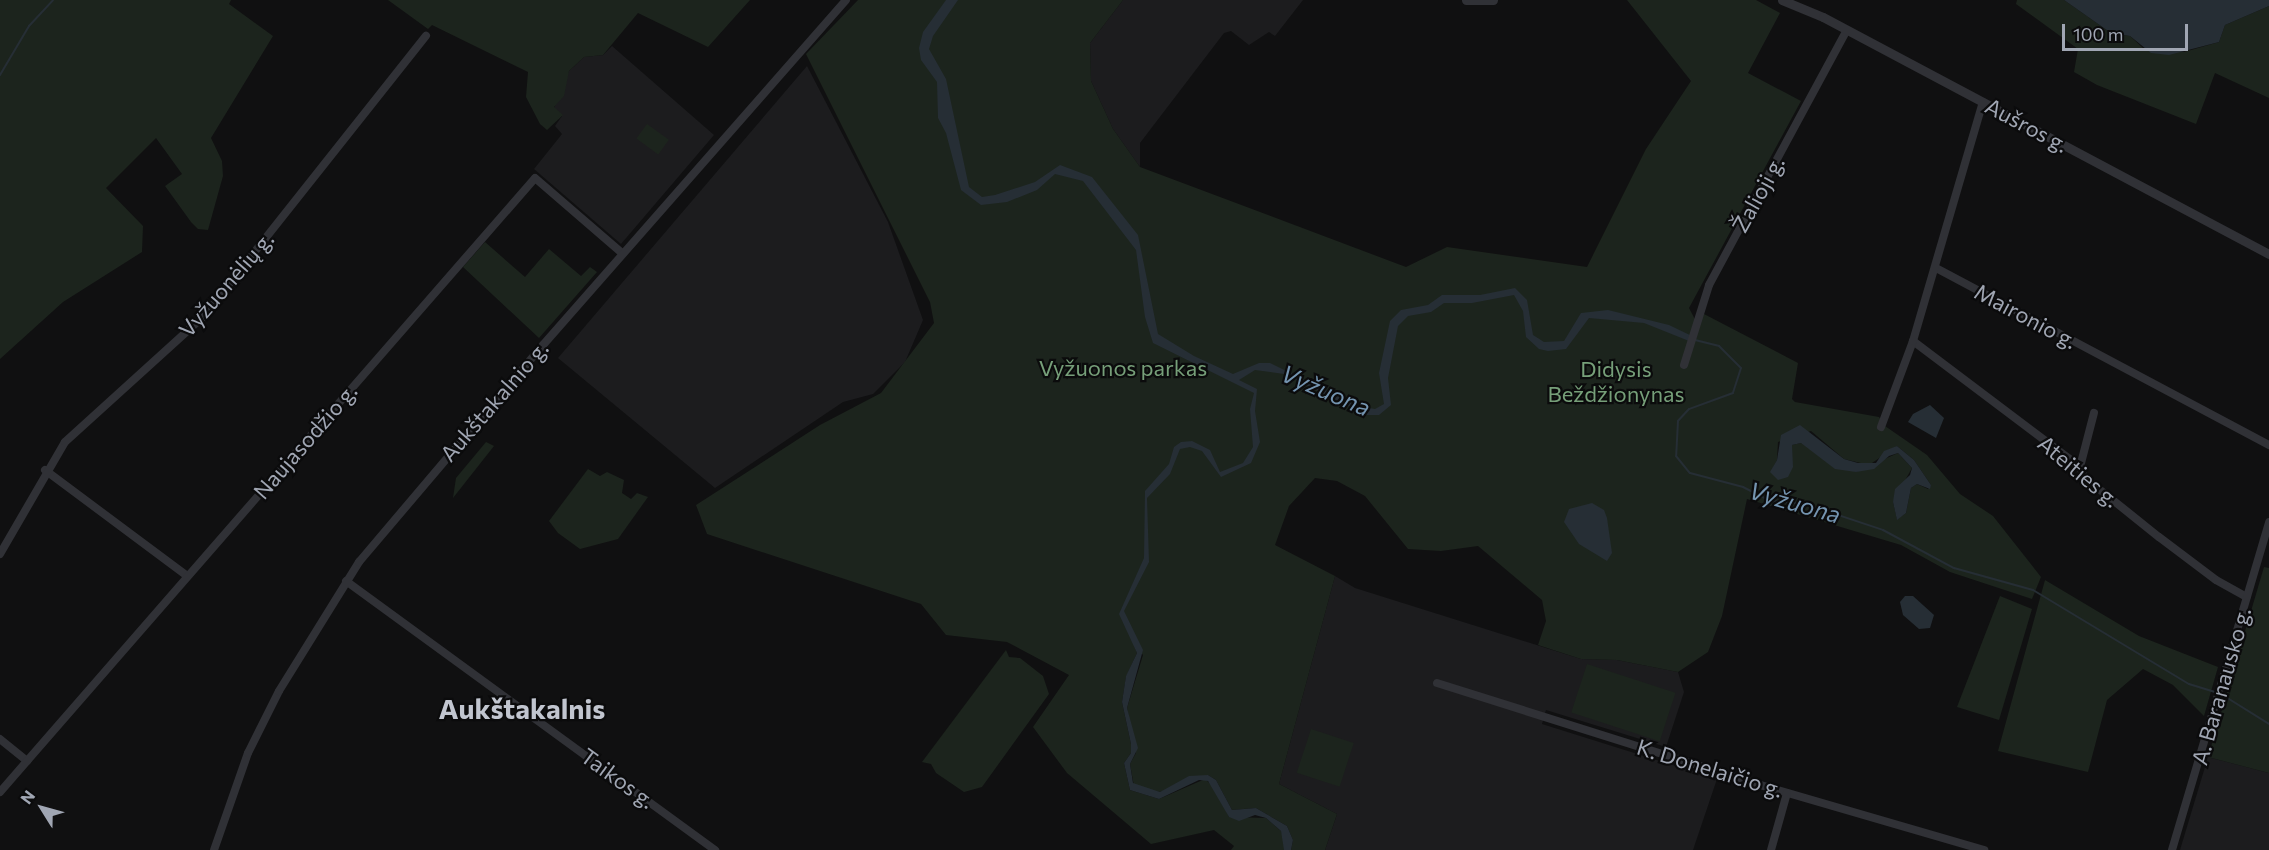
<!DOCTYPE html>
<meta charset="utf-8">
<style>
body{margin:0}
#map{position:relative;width:2269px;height:850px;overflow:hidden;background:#101011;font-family:Commissioner,sans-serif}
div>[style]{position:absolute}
.built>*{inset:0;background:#1c1c1e}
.green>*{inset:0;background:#1c241d;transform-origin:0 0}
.water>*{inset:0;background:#262e35}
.stream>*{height:2px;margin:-1px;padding:0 1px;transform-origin:1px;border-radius:1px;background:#262e35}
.minor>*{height:8px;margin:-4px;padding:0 4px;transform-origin:4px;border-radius:4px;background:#303136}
.tertiary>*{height:9px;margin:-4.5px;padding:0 4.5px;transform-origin:4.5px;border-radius:4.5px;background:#303136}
span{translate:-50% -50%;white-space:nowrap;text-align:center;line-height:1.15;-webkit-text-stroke:4.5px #0b0b0c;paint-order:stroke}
.street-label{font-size:22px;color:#a0a6b3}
.park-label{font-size:22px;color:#769f79}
.water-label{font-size:24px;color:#7494b0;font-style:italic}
.district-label{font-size:28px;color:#c1c5cf;font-weight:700}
.north{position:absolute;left:12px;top:778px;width:60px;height:60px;-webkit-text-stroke:4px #0b0b0c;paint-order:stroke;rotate:307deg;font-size:16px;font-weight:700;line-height:24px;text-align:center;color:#a0a6b3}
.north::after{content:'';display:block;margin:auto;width:21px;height:27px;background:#a0a6b3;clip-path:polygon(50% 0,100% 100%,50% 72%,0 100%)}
.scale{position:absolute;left:2062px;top:24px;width:126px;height:27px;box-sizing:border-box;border:3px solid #a0a6b3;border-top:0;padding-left:8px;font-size:18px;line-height:21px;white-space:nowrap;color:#a0a6b3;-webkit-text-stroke:4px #0b0b0c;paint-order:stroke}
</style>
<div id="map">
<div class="built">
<i style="clip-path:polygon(1123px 0,1303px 0,1275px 36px,1269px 32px,1249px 45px,1231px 31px,1224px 33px,1140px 143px,1140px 167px,1113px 129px,1091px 81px,1090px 43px)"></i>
<i style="clip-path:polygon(612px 46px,714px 135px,621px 244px,534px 169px,562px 134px,555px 126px,562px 116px,554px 108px,569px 71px,584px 57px,603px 55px)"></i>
<i style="clip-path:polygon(807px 66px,888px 222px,923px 320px,905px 362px,873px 394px,843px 402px,715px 488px,558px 358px)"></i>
<i style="clip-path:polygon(1335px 576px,1355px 588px,1581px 659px,1617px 660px,1678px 672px,1684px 692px,1666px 747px,1546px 710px,1542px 724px,1717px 779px,1693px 850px,1325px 850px,1337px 814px,1279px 784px)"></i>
<i style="clip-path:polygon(2208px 757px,2269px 773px,2269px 850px,2180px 850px)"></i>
</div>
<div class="green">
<i style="clip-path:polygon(0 0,231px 0,229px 4px,273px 36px,211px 138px,222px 161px,223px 176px,208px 230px,198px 229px,191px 222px,165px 186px,182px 174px,156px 138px,106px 188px,143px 226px,142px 252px,63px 302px,0 359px)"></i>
<i style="clip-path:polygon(388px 0,750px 0,708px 47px,638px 13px,603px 55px,584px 57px,569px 71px,564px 96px,554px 107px,563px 115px,547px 130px,540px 124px,526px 97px,528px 72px,432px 25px,428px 29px)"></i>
<i style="clip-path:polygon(evenodd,858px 0,1123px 0,1090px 43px,1091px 81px,1113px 129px,1140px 167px,1406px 267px,1447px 247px,1587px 267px,1646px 149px,1691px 81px,1627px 0,1756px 0,1780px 13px,1748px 73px,1801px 101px,1689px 308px,1698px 325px,1704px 314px,1798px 363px,1792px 399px,1795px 402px,1879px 417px,1885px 426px,1927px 455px,1960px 494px,1993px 516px,2041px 577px,2032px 599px,1950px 572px,1901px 545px,1747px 499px,1722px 616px,1708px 652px,1678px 672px,1617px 660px,1581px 659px,1538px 645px,1546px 621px,1542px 600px,1478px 546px,1441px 551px,1408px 549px,1365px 496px,1337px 481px,1315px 478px,1289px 506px,1275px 545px,1335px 576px,1279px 784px,1337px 814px,1325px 850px,1291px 850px,1293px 840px,1287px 826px,1256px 808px,1232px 810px,1216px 780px,1208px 775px,1160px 792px,1134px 786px,1130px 764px,1136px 753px,1127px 708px,1143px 655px,1134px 645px,1137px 653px,1126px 677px,1122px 702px,1131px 744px,1131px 753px,1124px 763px,1130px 790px,1159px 799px,1205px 779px,1216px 789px,1229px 817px,1266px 818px,1281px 831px,1286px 845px,1284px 850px,1231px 850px,1234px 846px,1214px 830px,1151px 844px,1067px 773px,1033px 727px,1069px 675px,1007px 642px,946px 635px,921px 604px,707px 534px,696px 505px,820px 425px,881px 393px,934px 323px,930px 302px,806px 54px,858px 0,1811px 431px,1844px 459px,1869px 465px,1897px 446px,1914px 460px,1931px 485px,1928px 489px,1917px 484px,1911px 488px,1906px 513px,1897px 519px,1893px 502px,1912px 468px,1898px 453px,1856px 472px,1801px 443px,1792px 445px,1771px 472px,1777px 460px,1778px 442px,1811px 431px)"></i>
<i style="clip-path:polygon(2017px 0,2064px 0,2111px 33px,2130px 36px,2144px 49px,2184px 52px,2219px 42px,2225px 25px,2269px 6px,2269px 98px,2215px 73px,2196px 124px,2097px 85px,2074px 72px,2078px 49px,2016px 4px)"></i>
<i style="left:647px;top:124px;width:27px;height:18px;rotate:36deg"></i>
<i style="clip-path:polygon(485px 242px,525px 277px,549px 249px,581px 276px,590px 267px,597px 272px,539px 338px,463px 267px)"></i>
<i style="clip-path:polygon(486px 442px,494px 446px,453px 498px,456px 478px)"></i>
<i style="clip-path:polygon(588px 469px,600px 476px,607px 472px,624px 480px,622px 493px,631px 499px,637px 493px,648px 497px,618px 539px,580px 549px,558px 533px,549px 521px)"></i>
<i style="clip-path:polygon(2264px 567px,2269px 568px,2269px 773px,2208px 757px)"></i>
<i style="clip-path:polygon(2045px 580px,2139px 636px,2218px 667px,2204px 716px,2173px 685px,2143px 669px,2107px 700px,2088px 772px,1998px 751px)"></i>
<i style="clip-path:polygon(2000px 596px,2032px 609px,1999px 720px,1957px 707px)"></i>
<i style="clip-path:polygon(1006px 650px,1009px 657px,1020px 658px,1043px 676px,1049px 694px,982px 787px,964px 792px,936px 773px,931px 764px,922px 762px)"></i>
<i style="left:1587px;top:664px;width:93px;height:51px;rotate:18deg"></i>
<i style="left:1311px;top:729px;width:45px;height:46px;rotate:18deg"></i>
</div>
<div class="water">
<i style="clip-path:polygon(946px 0,958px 0,933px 36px,929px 49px,946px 79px,969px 187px,982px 197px,995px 195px,1035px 182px,1060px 165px,1092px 177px,1138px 235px,1158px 334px,1194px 356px,1233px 374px,1259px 363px,1270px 363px,1358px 406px,1375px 409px,1384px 404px,1379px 373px,1390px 321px,1401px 310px,1428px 305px,1442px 295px,1480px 295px,1515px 288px,1527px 300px,1533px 335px,1544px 342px,1564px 341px,1581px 313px,1608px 310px,1669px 325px,1696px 338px,1694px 343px,1644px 323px,1589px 318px,1566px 349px,1548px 351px,1539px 349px,1526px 337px,1523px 311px,1514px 295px,1472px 303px,1444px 303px,1431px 312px,1408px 316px,1398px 326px,1388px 378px,1391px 405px,1379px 415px,1366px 415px,1284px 374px,1255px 370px,1239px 380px,1257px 389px,1255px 411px,1260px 442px,1251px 463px,1221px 477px,1202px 451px,1190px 447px,1180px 449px,1170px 474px,1147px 498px,1149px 562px,1124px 611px,1143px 650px,1127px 708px,1138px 748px,1130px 764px,1133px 783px,1160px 792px,1189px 776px,1208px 775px,1216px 780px,1232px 810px,1256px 808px,1287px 826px,1293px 840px,1291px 850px,1284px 850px,1281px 831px,1266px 818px,1255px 815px,1239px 821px,1229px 817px,1208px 781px,1199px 780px,1159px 799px,1130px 790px,1124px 763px,1131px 753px,1131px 744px,1122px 702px,1126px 676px,1137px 653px,1119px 614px,1144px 558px,1145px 491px,1169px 464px,1174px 447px,1181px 442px,1192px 441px,1210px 450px,1220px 472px,1243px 463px,1253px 447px,1250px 409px,1254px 393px,1153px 343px,1145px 317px,1136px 250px,1083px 181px,1055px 174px,1037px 190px,1007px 202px,981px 205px,961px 190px,946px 133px,938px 118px,937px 82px,921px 60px,919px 48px,923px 32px)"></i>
<i style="clip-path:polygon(2064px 0,2269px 0,2269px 6px,2225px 25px,2219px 42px,2169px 55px,2151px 53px,2130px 36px,2111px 33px)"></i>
<i style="clip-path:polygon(1930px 405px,1944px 418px,1936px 438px,1908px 422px,1913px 414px)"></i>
<i style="clip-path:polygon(1800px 425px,1844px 459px,1858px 463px,1876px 463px,1884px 451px,1897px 446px,1914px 460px,1931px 485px,1930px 489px,1917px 484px,1911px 488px,1906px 513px,1897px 520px,1893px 502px,1895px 489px,1910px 475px,1912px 468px,1898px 453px,1889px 456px,1874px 469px,1856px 472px,1835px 469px,1801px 443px,1792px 445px,1793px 467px,1788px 477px,1778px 480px,1770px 472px,1777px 460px,1781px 435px)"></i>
<i style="clip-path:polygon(1592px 503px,1604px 510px,1607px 518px,1612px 553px,1607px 561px,1579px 544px,1564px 522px,1569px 509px)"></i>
<i style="clip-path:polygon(1905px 596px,1913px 596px,1934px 615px,1930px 628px,1919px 629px,1903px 615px,1900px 602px)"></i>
</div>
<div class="stream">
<i style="left:0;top:75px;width:57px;rotate:-59.4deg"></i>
<i style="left:29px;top:26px;width:35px;rotate:-47deg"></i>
<i style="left:1695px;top:340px;width:25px;rotate:14deg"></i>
<i style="left:1719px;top:346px;width:31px;rotate:45deg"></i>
<i style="left:1741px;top:368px;width:26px;rotate:108deg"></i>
<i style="left:1733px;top:393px;width:47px;rotate:160deg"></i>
<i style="left:1689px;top:409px;width:16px;rotate:133deg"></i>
<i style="left:1678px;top:421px;width:35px;rotate:93deg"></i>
<i style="left:1676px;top:456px;width:22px;rotate:51deg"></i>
<i style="left:1690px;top:473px;width:55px;rotate:14.8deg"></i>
<i style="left:1743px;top:487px;width:31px;rotate:27deg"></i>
<i style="left:1771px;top:501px;width:34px;rotate:5deg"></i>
<i style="left:1805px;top:504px;width:82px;rotate:18.4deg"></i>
<i style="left:1883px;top:530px;width:81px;rotate:28.2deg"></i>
<i style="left:1954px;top:568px;width:82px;rotate:15.6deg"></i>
<i style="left:2033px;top:590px;width:182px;rotate:31.1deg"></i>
<i style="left:2189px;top:684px;width:28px;rotate:17deg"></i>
<i style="left:2221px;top:694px;width:57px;rotate:32deg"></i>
</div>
<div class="minor">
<i style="left:1936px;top:268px;width:377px;rotate:28deg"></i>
<i style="left:1913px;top:341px;width:209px;rotate:37deg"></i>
<i style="left:2080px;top:467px;width:11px;rotate:68deg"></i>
<i style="left:2084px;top:477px;width:96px;rotate:38.7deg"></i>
<i style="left:2159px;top:537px;width:71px;rotate:37deg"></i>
<i style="left:2216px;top:580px;width:35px;rotate:29deg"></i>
<i style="left:1684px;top:365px;width:84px;rotate:-72.6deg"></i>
<i style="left:1709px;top:285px;width:290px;rotate:-61.6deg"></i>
<i style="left:1881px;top:427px;width:92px;rotate:-69.6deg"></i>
<i style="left:1913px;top:341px;width:249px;rotate:-73.7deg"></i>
<i style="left:2080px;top:467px;width:56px;rotate:-75.5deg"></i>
<i style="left:45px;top:470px;width:177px;rotate:36.7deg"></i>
<i style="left:0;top:554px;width:129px;rotate:-59.9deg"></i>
<i style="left:65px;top:442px;width:186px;rotate:-42.2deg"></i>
<i style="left:203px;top:317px;width:359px;rotate:-51.6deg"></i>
<i style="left:346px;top:581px;width:457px;rotate:36.1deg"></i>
<i style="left:1437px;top:683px;width:353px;rotate:17.5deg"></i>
<i style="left:1774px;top:789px;width:219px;rotate:16.2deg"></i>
<i style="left:0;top:739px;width:35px;rotate:39deg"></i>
<i style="left:0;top:792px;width:814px;rotate:-48.93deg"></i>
<i style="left:535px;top:178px;width:115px;rotate:40.8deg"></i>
<i style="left:214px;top:850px;width:103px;rotate:-70.7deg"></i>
<i style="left:248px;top:753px;width:69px;rotate:-63.4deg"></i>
<i style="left:279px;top:691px;width:152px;rotate:-58.2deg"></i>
<i style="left:359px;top:562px;width:285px;rotate:-49.7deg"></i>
<i style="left:543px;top:345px;width:459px;rotate:-48.7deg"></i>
<i style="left:1771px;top:850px;width:59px;rotate:-74.3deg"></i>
<i style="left:2172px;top:850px;width:342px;rotate:-73.5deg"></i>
</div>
<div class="tertiary">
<i style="left:1466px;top:0;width:27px"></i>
<i style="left:1782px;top:0;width:44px;rotate:22.5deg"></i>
<i style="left:1823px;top:17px;width:505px;rotate:27.99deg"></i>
</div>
<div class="street-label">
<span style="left:2027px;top:125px;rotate:28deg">Aušros g.</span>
<span style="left:1758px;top:194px;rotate:-61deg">Žalioji g.</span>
<span style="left:226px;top:284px;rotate:-49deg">Vyžuonėlių g.</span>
<span style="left:2026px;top:316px;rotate:28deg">Maironio g.</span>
<span style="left:494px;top:401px;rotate:-49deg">Aukštakalnio g.</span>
<span style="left:305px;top:441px;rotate:-49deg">Naujasodžio g.</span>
<span style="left:2079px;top:471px;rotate:40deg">Ateities g.</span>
<span style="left:2221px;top:686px;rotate:-74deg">A. Baranausko g.</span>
<span style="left:1710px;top:768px;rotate:17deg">K. Donelaičio g.</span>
<span style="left:618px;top:778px;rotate:36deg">Taikos g.</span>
</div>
<div class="park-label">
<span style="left:1123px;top:368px">Vyžuonos parkas</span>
<span style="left:1616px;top:381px">Didysis<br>Beždžionynas</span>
</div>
<div class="water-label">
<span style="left:1326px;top:390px;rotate:23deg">Vyžuona</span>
<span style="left:1795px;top:502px;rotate:16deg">Vyžuona</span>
</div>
<div class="district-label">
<span style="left:522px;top:708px">Aukštakalnis</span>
</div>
<div class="north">N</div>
<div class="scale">100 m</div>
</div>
